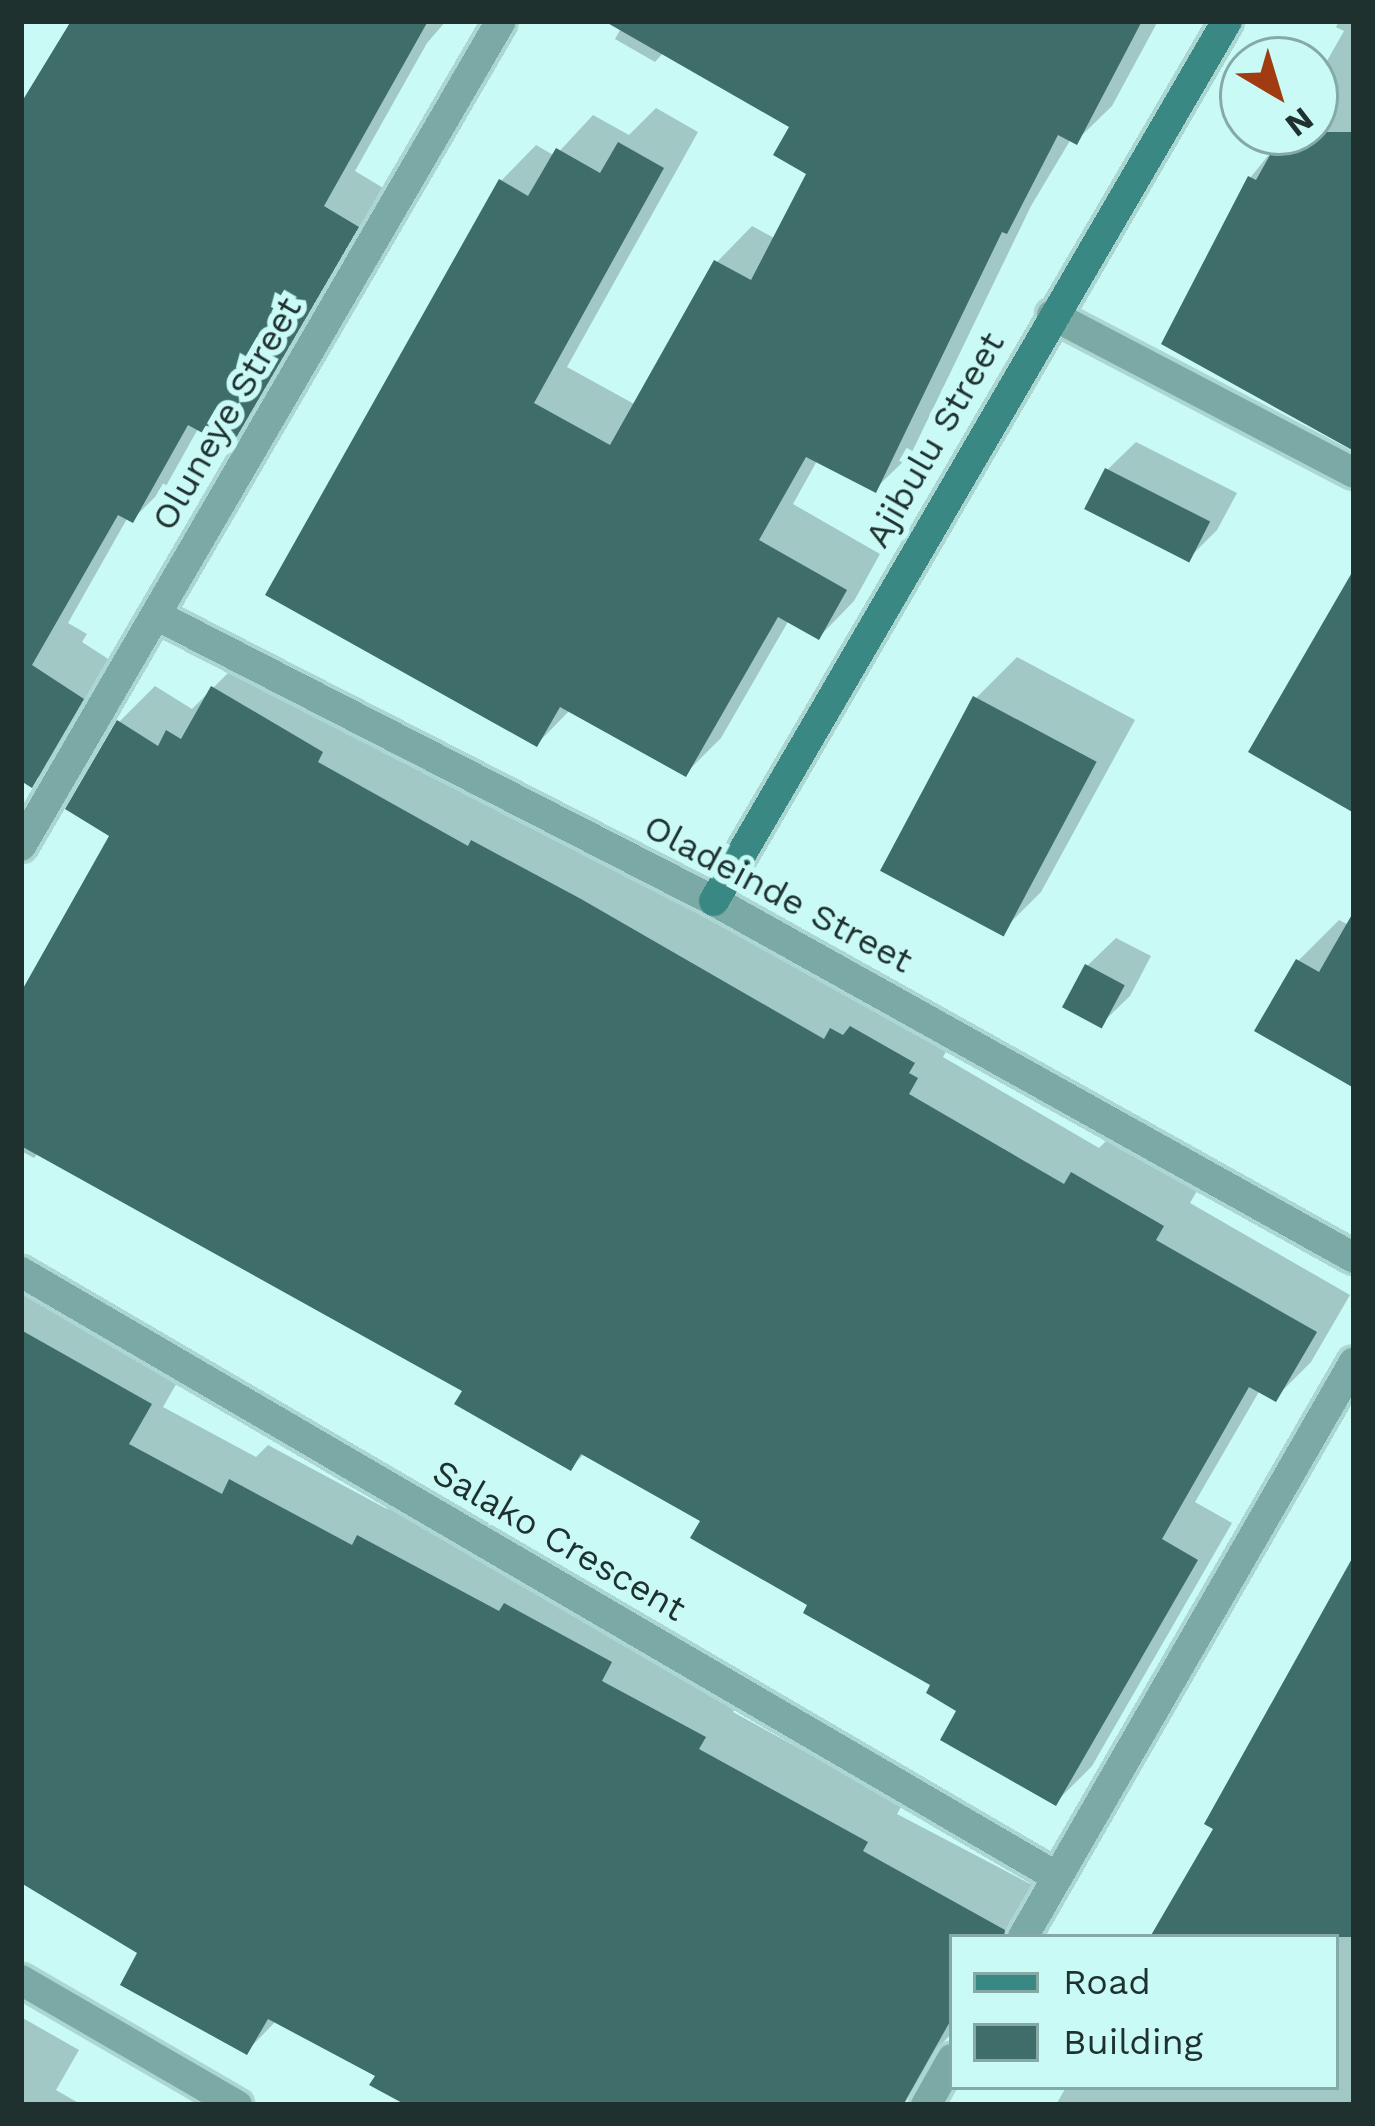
<!DOCTYPE html>
<style>
body{margin:0}
#map{position:relative;width:1375px;height:2126px;overflow:hidden;background:#cafaf5;font-family:"Work Sans",sans-serif}
div>[style]{position:absolute}
.shadow>*{inset:0;background:#0003}
.building>*{inset:0;background:#3e6d6a;transform-origin:0 0}
.roads{filter:drop-shadow(3px 0 #abd6d1) drop-shadow(-3px 0 #abd6d1) drop-shadow(0 3px #abd6d1) drop-shadow(0 -3px #abd6d1)}
.street>*{height:30px;margin:-15px;padding:0 15px;transform-origin:15px;border-radius:15px;background:#7baaa6}
.secondary>*{height:30px;margin:-15px;padding:0 15px;transform-origin:15px;border-radius:15px;background:#3a8883}
span{translate:-50% -50%;white-space:nowrap;text-align:center;line-height:1.15;-webkit-text-stroke:12px #cafaf5;paint-order:stroke}
.street-label{font-size:36px;color:#1e312f}
.frame{position:absolute;inset:0;border:24px solid #1e312f;pointer-events:none}
.legend{position:absolute;left:949px;top:1934px;width:390px;height:156px;box-sizing:border-box;background:#cafaf5;border:3px solid #85aaa6;margin:0;padding:15px 21px;list-style:none;font-size:36px;color:#1e312f}
.legend li{display:flex;align-items:center;gap:24px;height:60px}
.legend b{width:60px;border:3px solid #85aaa6}
.north{position:absolute;left:1219px;top:36px;width:120px;height:120px;box-sizing:border-box;background:#cafaf5;border:3px solid #85aaa6;border-radius:50%;rotate:142deg;font-size:33px;font-weight:700;line-height:48px;text-align:center;color:#1e312f}
.north::after{content:'';display:block;margin:auto;width:42px;height:54px;background:#a13c12;clip-path:polygon(50% 0,100% 100%,50% 72%,0 100%)}
</style>
<div id="map">
<div class="shadow">
<i style="clip-path:polygon(74px 21px,446px 21px,427px 43px,355px 171px,390px 192px,263px 410px,230px 444px,199px 427px,166px 486px,132px 520px,128px 517px,68px 623px,87px 634px,82px 642px,116px 664px,65px 750px,32px 784px,21px 777px,21px 108px)"></i>
<i style="clip-path:polygon(625px 21px,1158px 21px,1112px 106px,1076px 141px,1071px 139px,1031px 206px,911px 454px,875px 489px,818px 459px,793px 504px,880px 554px,854px 601px,819px 637px,789px 620px,721px 738px,686px 773px,571px 709px,537px 744px,501px 181px,536px 145px,555px 156px,593px 115px,629px 135px,656px 108px,698px 132px,567px 367px,636px 405px,717px 262px,752px 226px,776px 239px,810px 173px,793px 126px,664px 52px,655px 62px,615px 39px)"></i>
<i style="clip-path:polygon(1339px 21px,1354px 21px,1354px 446px,1250px 178px,1287px 132px,1315px 132px,1315px 82px,1344px 31px,1336px 27px)"></i>
<i style="clip-path:polygon(1136px 442px,1237px 493px,1217px 530px,1189px 558px,1107px 470px)"></i>
<i style="clip-path:polygon(249px 652px,351px 725px,504px 811px,510px 806px,617px 864px,860px 1003px,869px 994px,952px 1041px,943px 1057px,1099px 1148px,1109px 1138px,1198px 1189px,1190px 1203px,1350px 1295px,1311px 1362px,1275px 1398px,1260px 1390px,1195px 1502px,1232px 1523px,1092px 1766px,1056px 1802px,934px 1684px,811px 1604px,704px 1520px,585px 1453px,571px 1467px,466px 1390px,39px 1152px,34px 1158px,21px 1151px,21px 998px,113px 835px,69px 808px,119px 722px,155px 686px,192px 709px)"></i>
<i style="clip-path:polygon(1017px 657px,1135px 720px,1041px 892px,1000px 933px,976px 698px)"></i>
<i style="clip-path:polygon(1354px 917px,1354px 1085px,1298px 961px,1339px 920px,1349px 925px)"></i>
<i style="clip-path:polygon(1116px 938px,1151px 956px,1130px 996px,1101px 1024px,1087px 966px)"></i>
<i style="clip-path:polygon(21px 1256px,79px 1286px,70px 1302px,186px 1367px,163px 1407px,256px 1457px,268px 1445px,387px 1509px,396px 1501px,739px 1700px,733px 1712px,902px 1805px,897px 1814px,1038px 1888px,1011px 1937px,952px 1937px,952px 2033px,936px 2050px,904px 2105px,412px 2105px,379px 2075px,277px 2020px,247px 2051px,141px 1951px,21px 1880px)"></i>
<i style="clip-path:polygon(1354px 1567px,1354px 2105px,1056px 2105px,1066px 2087px,1336px 2087px,1336px 1937px,1166px 1937px,1217px 1828px)"></i>
<i style="clip-path:polygon(21px 2017px,79px 2050px,56px 2090px,82px 2105px,21px 2105px)"></i>
</div>
<div class="building">
<i style="clip-path:polygon(71px 21px,428px 21px,324px 206px,359px 227px,230px 448px,188px 425px,133px 523px,118px 515px,32px 665px,84px 699px,32px 788px,21px 781px,21px 103px)"></i>
<i style="clip-path:polygon(604px 21px,1142px 21px,1077px 145px,1058px 135px,1007px 234px,1002px 232px,876px 493px,806px 457px,759px 540px,847px 590px,819px 640px,778px 617px,686px 777px,560px 707px,537px 747px,265px 595px,499px 179px,528px 196px,556px 148px,600px 173px,618px 142px,664px 168px,534px 403px,610px 445px,714px 260px,751px 280px,806px 174px,773px 155px,789px 127px)"></i>
<i style="clip-path:polygon(1283px 132px,1354px 132px,1354px 451px,1161px 344px,1248px 176px,1256px 180px)"></i>
<i style="left:1105px;top:468px;width:118px;height:46px;rotate:27deg"></i>
<i style="clip-path:polygon(1354px 569px,1354px 813px,1248px 752px)"></i>
<i style="clip-path:polygon(211px 686px,323px 752px,318px 762px,468px 846px,471px 840px,581px 899px,824px 1039px,830px 1028px,843px 1035px,850px 1026px,915px 1063px,909px 1073px,918px 1078px,909px 1094px,1064px 1184px,1071px 1172px,1164px 1226px,1156px 1240px,1317px 1332px,1276px 1402px,1249px 1387px,1162px 1539px,1198px 1560px,1056px 1806px,940px 1740px,956px 1711px,926px 1693px,930px 1685px,803px 1613px,807px 1605px,690px 1538px,700px 1521px,581px 1454px,571px 1471px,454px 1404px,462px 1391px,21px 1146px,21px 992px,109px 836px,65px 809px,117px 720px,158px 746px,166px 730px,181px 739px)"></i>
<i style="left:973px;top:696px;width:140px;height:198px;rotate:28deg"></i>
<i style="clip-path:polygon(1354px 911px,1354px 1088px,1254px 1031px,1296px 959px,1319px 972px)"></i>
<i style="left:1085px;top:964px;width:45px;height:49px;rotate:28deg"></i>
<i style="clip-path:polygon(21px 1330px,152px 1404px,129px 1444px,222px 1494px,229px 1479px,352px 1545px,357px 1535px,499px 1611px,504px 1603px,612px 1662px,602px 1681px,706px 1737px,699px 1749px,868px 1842px,863px 1851px,1005px 1930px,1004px 1937px,952px 1937px,952px 2018px,903px 2105px,406px 2105px,369px 2085px,375px 2076px,268px 2019px,247px 2055px,120px 1985px,137px 1953px,21px 1883px)"></i>
<i style="clip-path:polygon(1354px 1555px,1354px 1937px,1150px 1937px,1213px 1829px,1204px 1824px)"></i>
</div>
<div class="roads">
<div class="street">
<i style="left:1052px;top:315px;width:341px;rotate:27.6deg"></i>
<i style="left:156px;top:615px;width:627px;rotate:27.14deg"></i>
<i style="left:714px;top:901px;width:733px;rotate:29.15deg"></i>
<i style="left:21px;top:846px;width:954px;rotate:-59.81deg"></i>
<i style="left:21px;top:1272px;width:1200px;rotate:30.28deg"></i>
<i style="left:1023px;top:1937px;width:663px;rotate:-60.07deg"></i>
<i style="left:21px;top:1980px;width:250px;rotate:30.1deg"></i>
<i style="left:926px;top:2105px;width:53px;rotate:-60.5deg"></i>
</div>
<div class="secondary">
<i style="left:714px;top:901px;width:1019px;rotate:-59.76deg"></i>
</div>
</div>
<div class="street-label">
<span style="left:227px;top:414px;rotate:-60deg">Oluneye Street</span>
<span style="left:935px;top:440px;rotate:-60deg">Ajibulu Street</span>
<span style="left:778px;top:894px;rotate:28deg">Oladeinde Street</span>
<span style="left:559px;top:1541px;rotate:30deg">Salako Crescent</span>
</div>
<div class="frame"></div>
<ul class="legend">
<li><b style="height:15px;background:#3a8883"></b>Road</li>
<li><b style="height:33px;background:#3e6d6a"></b>Building</li>
</ul>
<div class="north">N</div>
</div>
